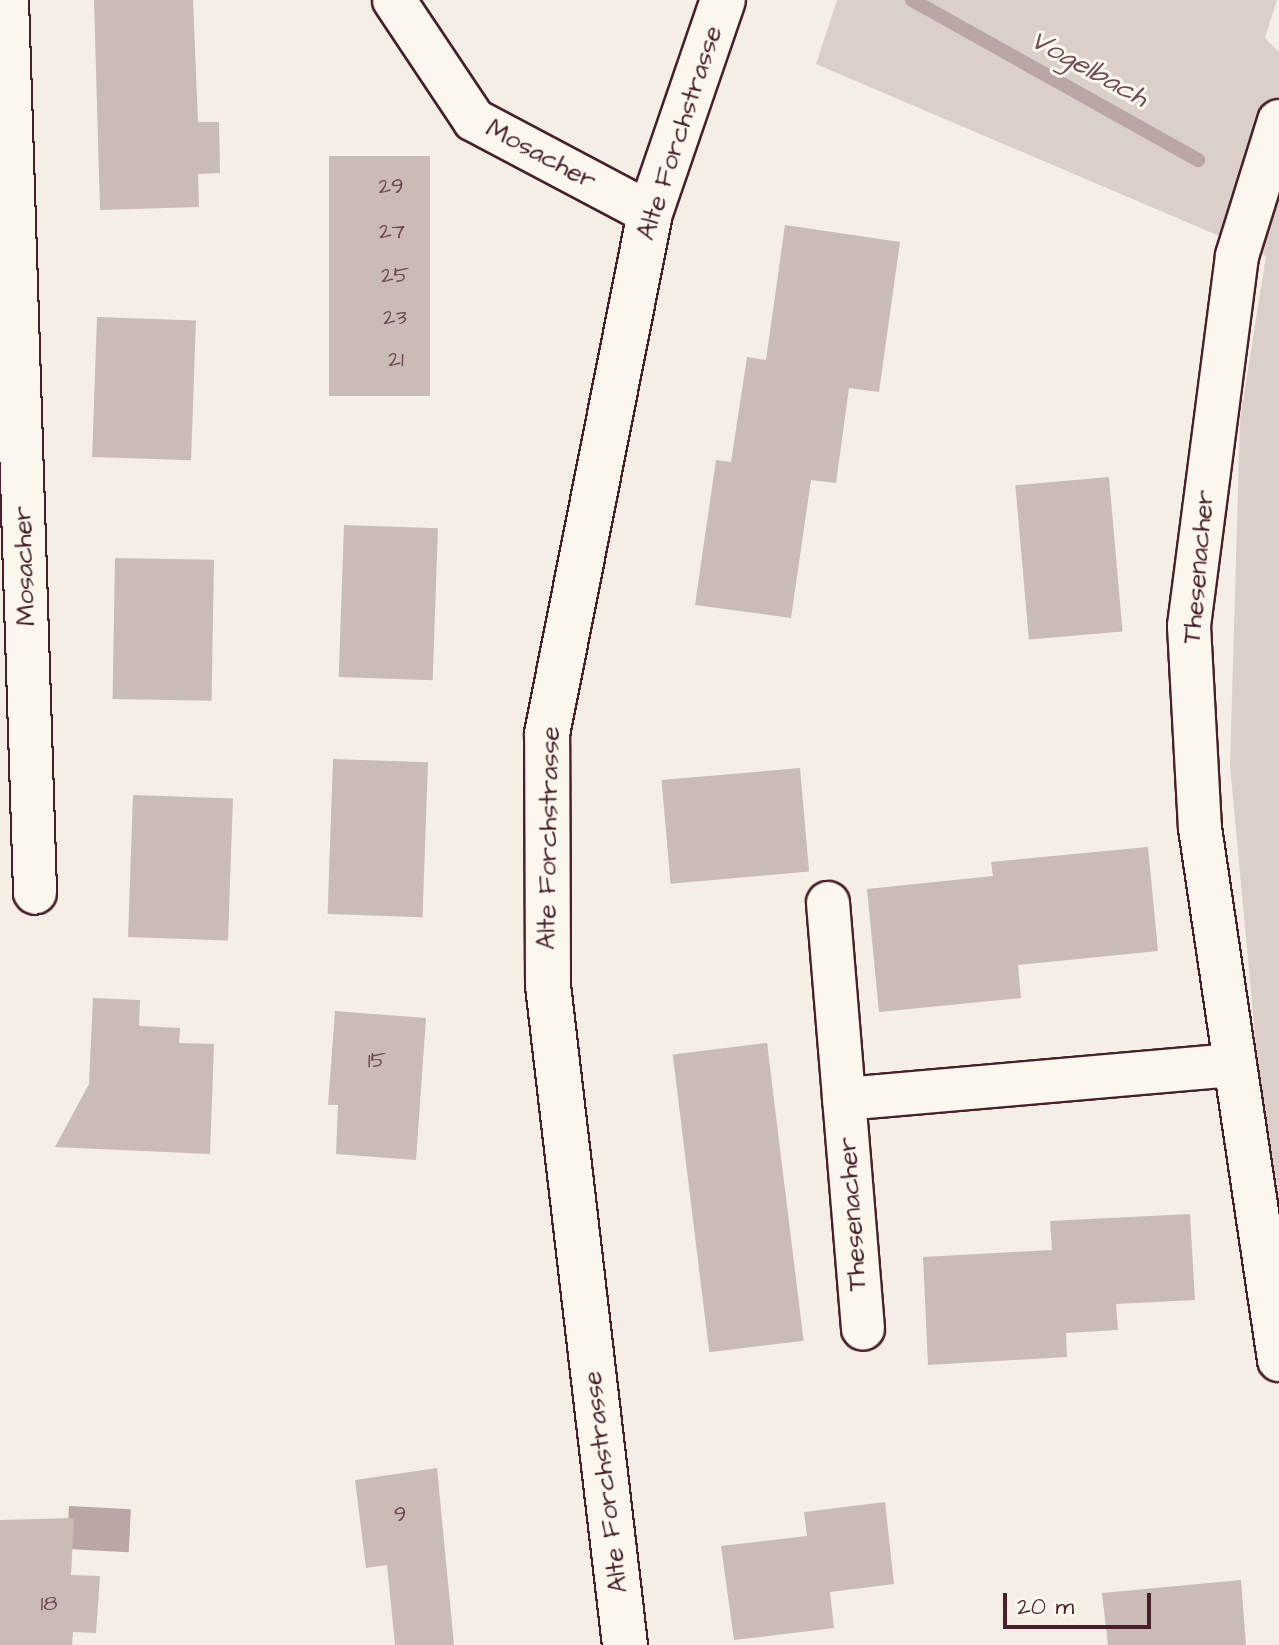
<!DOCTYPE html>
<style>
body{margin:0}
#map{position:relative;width:1279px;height:1645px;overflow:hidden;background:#f4eee4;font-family:"Architects Daughter",sans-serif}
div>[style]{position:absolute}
.green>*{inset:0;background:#dbd0c9}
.water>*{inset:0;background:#baa7a5;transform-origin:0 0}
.stream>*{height:14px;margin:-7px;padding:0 7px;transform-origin:7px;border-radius:7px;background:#baa7a5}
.building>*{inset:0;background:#cabbb6;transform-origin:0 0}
.roads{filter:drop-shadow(2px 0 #4a1f2b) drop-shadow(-2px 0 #4a1f2b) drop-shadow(0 2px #4a1f2b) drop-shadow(0 -2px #4a1f2b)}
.street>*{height:42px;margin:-21px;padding:0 21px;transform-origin:21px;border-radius:21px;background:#fbf7ec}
.secondary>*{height:44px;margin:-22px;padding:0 22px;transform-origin:22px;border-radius:22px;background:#fbf7ec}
span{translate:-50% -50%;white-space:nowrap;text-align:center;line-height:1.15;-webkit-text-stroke:6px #fbf7ec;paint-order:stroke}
.number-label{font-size:22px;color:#6a464e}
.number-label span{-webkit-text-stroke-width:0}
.street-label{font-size:26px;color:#4a1f2b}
.water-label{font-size:28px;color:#714f56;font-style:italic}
.scale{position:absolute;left:1003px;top:1593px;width:148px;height:36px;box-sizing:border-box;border:4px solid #4a1f2b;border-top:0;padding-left:10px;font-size:24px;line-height:28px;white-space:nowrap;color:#4a1f2b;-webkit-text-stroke:6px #fbf7ec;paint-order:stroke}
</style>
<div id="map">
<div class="green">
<i style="clip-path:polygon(837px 0,1277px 0,1265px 38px,1279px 52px,1279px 1201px,1257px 1056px,1230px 766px,1240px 420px,1266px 256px,816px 64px)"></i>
</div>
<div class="water">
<i style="left:69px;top:1506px;width:62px;height:43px;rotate:3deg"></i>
</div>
<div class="stream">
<i style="left:912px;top:0;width:328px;rotate:29.2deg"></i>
</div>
<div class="building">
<i style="clip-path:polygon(94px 0,193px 0,198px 122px,219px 122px,220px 173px,198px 174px,199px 207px,100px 210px)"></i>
<i style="left:430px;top:156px;width:240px;height:101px;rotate:90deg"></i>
<i style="clip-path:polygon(785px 225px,900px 242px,879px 392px,849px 388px,836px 483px,811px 480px,791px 618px,695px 605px,716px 460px,731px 462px,747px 357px,766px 360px)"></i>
<i style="left:97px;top:317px;width:99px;height:140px;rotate:2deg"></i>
<i style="left:1109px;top:477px;width:155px;height:94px;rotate:85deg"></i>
<i style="left:344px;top:525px;width:94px;height:152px;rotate:2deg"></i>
<i style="left:115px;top:558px;width:99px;height:141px;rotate:1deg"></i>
<i style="left:333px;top:759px;width:95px;height:155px;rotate:2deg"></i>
<i style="left:800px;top:768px;width:104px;height:139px;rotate:85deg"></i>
<i style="left:133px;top:795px;width:100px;height:142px;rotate:2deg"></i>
<i style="clip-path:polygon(1148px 847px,1158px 951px,1018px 965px,1021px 998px,879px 1012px,867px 889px,993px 876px,991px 862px)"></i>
<i style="clip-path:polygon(93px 998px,140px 1000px,139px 1026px,180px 1028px,179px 1043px,214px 1044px,210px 1154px,55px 1147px,89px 1084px)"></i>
<i style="clip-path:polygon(335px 1011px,426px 1018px,416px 1160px,336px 1154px,338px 1105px,328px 1105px)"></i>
<i style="left:767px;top:1043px;width:300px;height:95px;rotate:83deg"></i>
<i style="clip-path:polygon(1190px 1214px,1195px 1300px,1116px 1304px,1118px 1330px,1066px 1333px,1067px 1357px,928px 1365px,923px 1257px,1052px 1250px,1050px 1221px)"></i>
<i style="clip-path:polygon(437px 1468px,454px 1645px,395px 1645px,387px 1565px,366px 1568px,355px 1480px)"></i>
<i style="clip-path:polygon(885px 1502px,894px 1584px,830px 1592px,834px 1628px,734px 1640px,721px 1546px,807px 1536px,804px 1512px)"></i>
<i style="clip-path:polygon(74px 1518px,71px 1575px,100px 1576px,96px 1633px,73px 1632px,72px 1645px,0 1645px,0 1520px)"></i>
<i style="clip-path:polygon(1241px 1580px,1246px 1645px,1108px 1645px,1102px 1593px)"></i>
</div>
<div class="roads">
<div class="street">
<i style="left:7px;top:0;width:893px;rotate:88.2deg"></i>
<i style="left:394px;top:0;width:144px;rotate:56.3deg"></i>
<i style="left:474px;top:120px;width:199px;rotate:27.9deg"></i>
<i style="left:1279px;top:121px;width:141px;rotate:107.3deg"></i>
<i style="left:1237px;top:256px;width:373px;rotate:97.4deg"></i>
<i style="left:1189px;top:626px;width:202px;rotate:86.9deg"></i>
<i style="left:1200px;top:828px;width:538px;rotate:81.55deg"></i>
<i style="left:828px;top:903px;width:427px;rotate:85.3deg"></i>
<i style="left:844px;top:1099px;width:392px;rotate:-5deg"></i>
</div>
<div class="secondary">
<i style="left:625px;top:1645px;width:663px;rotate:-96.66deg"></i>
<i style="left:548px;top:986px;width:252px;rotate:-90.2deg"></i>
<i style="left:547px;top:734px;width:531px;rotate:-78.82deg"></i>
<i style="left:650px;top:213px;width:225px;rotate:-71.1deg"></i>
</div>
</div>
<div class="number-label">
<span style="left:391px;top:187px">29</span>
<span style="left:392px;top:232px">27</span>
<span style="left:395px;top:276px">25</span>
<span style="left:395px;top:318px">23</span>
<span style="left:396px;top:360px">21</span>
<span style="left:377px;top:1061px">15</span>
<span style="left:400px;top:1515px">9</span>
<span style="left:49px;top:1604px">18</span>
</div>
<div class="street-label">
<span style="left:680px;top:133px;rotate:-72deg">Alte Forchstrasse</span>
<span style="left:541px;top:155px;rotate:28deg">Mosacher</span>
<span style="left:25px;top:566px;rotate:-92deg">Mosacher</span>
<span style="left:1199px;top:567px;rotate:-85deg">Thesenacher</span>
<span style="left:549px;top:838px;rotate:-89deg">Alte Forchstrasse</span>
<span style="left:853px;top:1214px;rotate:-94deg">Thesenacher</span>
<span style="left:606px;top:1482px;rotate:-97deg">Alte Forchstrasse</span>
</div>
<div class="water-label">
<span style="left:1089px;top:69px;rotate:29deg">Vogelbach</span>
</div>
<div class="scale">20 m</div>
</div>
